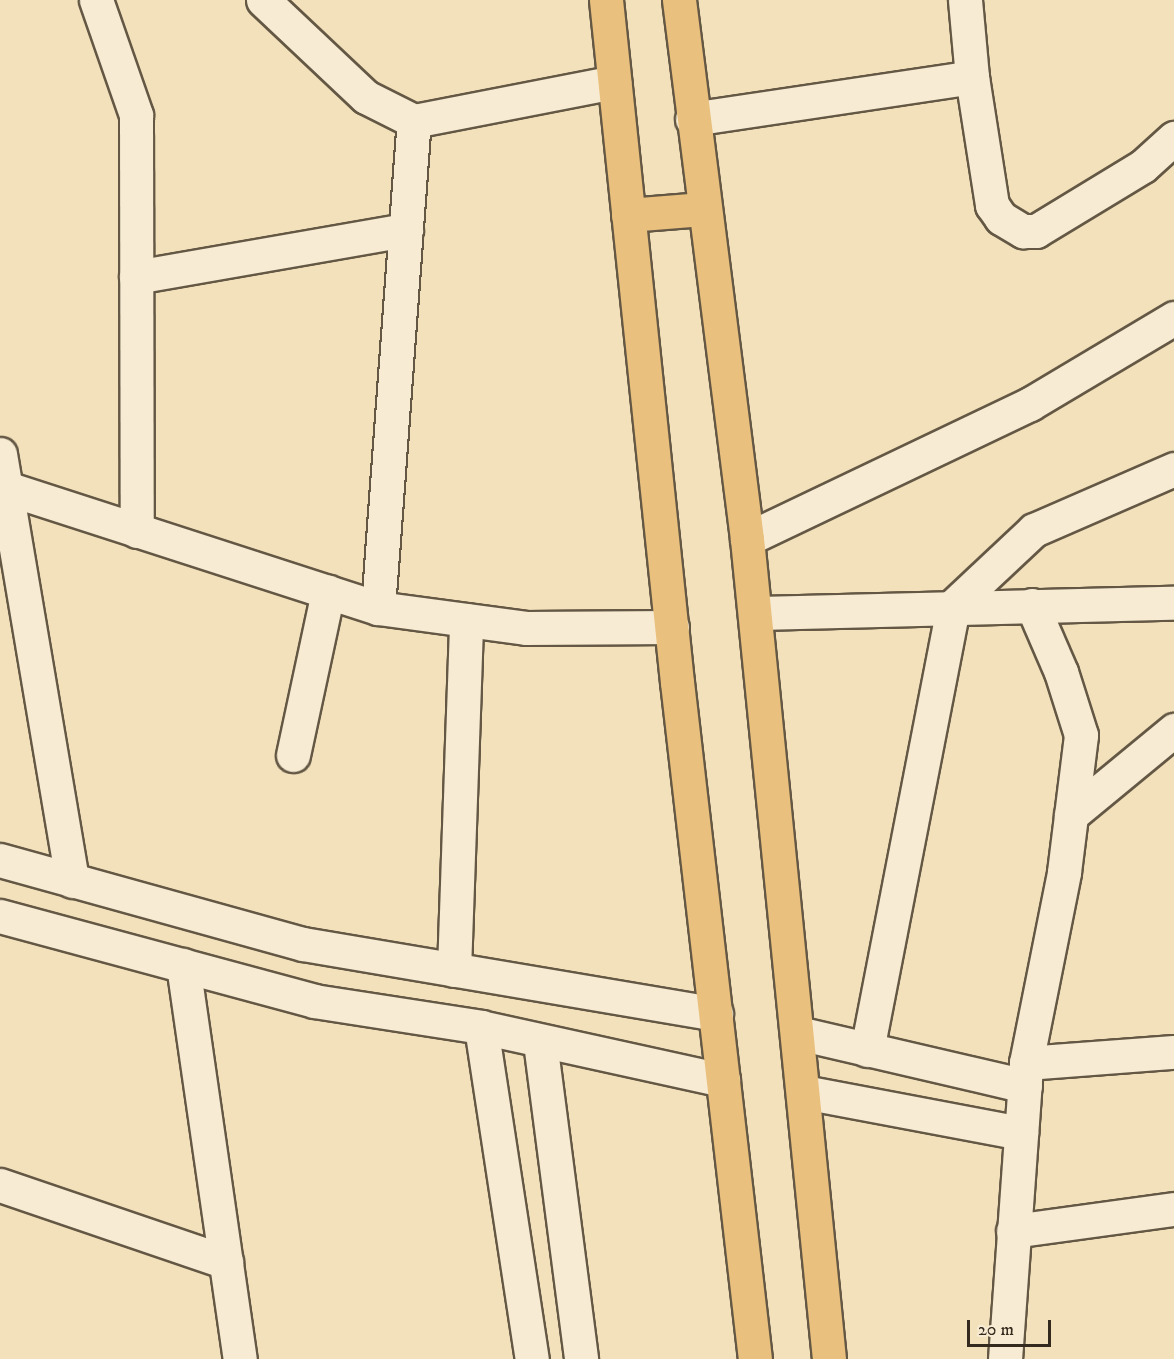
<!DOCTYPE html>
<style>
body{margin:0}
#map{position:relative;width:1174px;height:1359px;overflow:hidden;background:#f2e1bb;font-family:"IM FELL DW Pica",serif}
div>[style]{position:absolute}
.roads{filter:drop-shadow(2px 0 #645845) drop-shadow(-2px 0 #645845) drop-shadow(0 2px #645845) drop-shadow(0 -2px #645845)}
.minor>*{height:33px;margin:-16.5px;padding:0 16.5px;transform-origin:16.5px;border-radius:16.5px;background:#f7ecd3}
.major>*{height:33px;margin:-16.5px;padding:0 16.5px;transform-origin:16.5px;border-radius:16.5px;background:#e9c07e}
span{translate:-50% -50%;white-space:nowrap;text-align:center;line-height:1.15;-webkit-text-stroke:6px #f7ecd3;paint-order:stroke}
.scale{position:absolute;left:967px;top:1320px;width:84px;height:27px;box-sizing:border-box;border:3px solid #352a1e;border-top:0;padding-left:8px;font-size:18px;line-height:21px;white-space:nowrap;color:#352a1e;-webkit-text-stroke:4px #f7ecd3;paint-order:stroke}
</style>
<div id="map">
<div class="roads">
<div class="minor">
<i style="left:96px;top:0;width:122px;rotate:70.8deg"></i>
<i style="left:136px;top:115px;width:416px;rotate:89.9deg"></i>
<i style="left:263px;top:0;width:141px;rotate:43.3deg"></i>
<i style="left:366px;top:97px;width:54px;rotate:26.6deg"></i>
<i style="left:414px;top:121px;width:204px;rotate:-11deg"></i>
<i style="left:972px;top:77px;width:130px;rotate:81.1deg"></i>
<i style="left:992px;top:205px;width:16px;rotate:55deg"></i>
<i style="left:1001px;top:218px;width:26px;rotate:31deg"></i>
<i style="left:1023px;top:231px;width:13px"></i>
<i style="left:1036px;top:231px;width:125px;rotate:-31.3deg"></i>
<i style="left:1143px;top:166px;width:42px;rotate:-42.1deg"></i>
<i style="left:692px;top:119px;width:283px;rotate:-8.5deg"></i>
<i style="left:972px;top:77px;width:77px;rotate:-95.2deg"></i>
<i style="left:136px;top:277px;width:274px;rotate:-9.9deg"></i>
<i style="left:0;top:454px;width:433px;rotate:80.4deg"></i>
<i style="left:0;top:486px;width:397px;rotate:17.9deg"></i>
<i style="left:378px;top:608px;width:149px;rotate:7.7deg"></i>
<i style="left:526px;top:628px;width:146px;rotate:-0.4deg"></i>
<i style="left:747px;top:539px;width:314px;rotate:-25.5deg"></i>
<i style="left:1030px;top:404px;width:168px;rotate:-30.8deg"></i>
<i style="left:378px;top:608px;width:488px;rotate:-85.8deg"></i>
<i style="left:755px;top:613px;width:419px;rotate:-1.4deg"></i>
<i style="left:293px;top:755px;width:167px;rotate:-77.9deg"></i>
<i style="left:1071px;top:815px;width:134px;rotate:-39.5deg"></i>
<i style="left:0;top:860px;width:314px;rotate:15.5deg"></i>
<i style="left:303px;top:944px;width:419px;rotate:9.6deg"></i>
<i style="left:0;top:916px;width:325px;rotate:15.1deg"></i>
<i style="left:314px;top:1001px;width:169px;rotate:8.8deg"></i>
<i style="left:481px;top:1027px;width:248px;rotate:12.4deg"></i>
<i style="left:183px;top:965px;width:398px;rotate:81.8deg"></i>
<i style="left:454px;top:970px;width:350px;rotate:-88deg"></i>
<i style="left:481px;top:1027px;width:336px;rotate:81.3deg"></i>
<i style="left:798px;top:1033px;width:233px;rotate:13.1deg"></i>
<i style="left:540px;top:1042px;width:320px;rotate:82.6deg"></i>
<i style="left:867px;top:1050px;width:452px;rotate:-79deg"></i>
<i style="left:953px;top:606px;width:111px;rotate:-43.2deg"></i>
<i style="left:1034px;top:530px;width:153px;rotate:-23.5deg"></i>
<i style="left:1026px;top:1063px;width:148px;rotate:-4.3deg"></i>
<i style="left:804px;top:1092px;width:221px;rotate:10.7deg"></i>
<i style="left:0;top:1185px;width:239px;rotate:18.8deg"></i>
<i style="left:1013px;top:1231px;width:162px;rotate:-7.8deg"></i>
<i style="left:1005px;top:1359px;width:297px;rotate:-85.9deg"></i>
<i style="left:1026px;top:1063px;width:195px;rotate:-78.7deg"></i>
<i style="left:1064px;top:872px;width:138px;rotate:-82.9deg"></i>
<i style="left:1081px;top:735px;width:66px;rotate:-107.6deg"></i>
<i style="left:1061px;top:672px;width:73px;rotate:-113.4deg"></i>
</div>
<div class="major">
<i style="left:606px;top:0;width:686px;rotate:84.06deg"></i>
<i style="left:677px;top:682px;width:681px;rotate:83.43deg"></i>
<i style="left:679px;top:0;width:543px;rotate:82.81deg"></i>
<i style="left:747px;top:539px;width:824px;rotate:84.29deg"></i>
<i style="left:628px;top:215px;width:75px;rotate:-4.6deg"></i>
</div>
</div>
<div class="scale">20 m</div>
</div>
